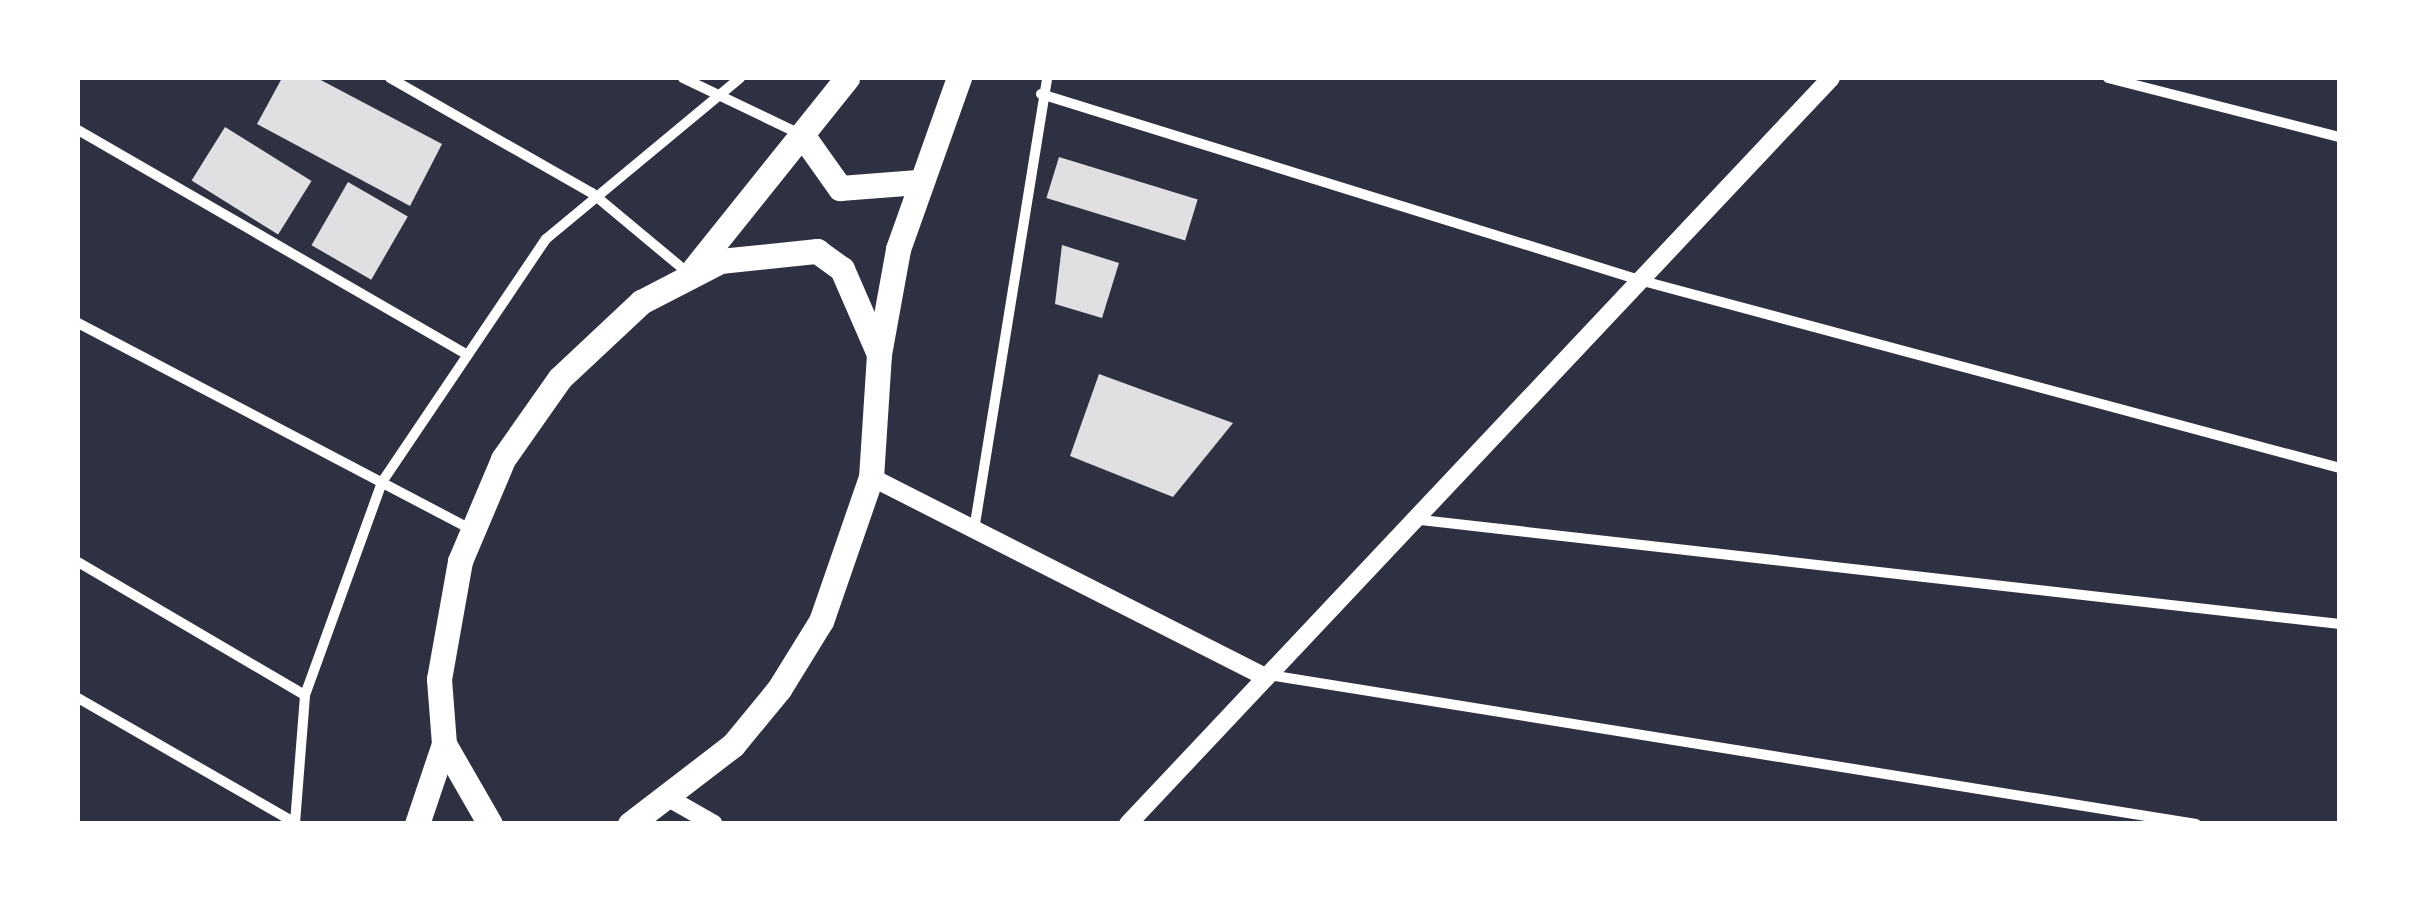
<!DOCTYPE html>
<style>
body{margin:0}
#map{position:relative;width:2417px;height:901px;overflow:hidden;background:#2d3142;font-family:Inter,sans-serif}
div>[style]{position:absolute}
.building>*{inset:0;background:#e0e0e3;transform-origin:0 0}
.minor>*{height:10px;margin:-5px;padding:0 5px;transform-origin:5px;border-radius:5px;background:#fff}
.tertiary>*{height:18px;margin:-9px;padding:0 9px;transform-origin:9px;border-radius:9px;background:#fff}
.primary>*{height:25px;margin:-12.5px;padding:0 12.5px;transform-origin:12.5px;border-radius:12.5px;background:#fff}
span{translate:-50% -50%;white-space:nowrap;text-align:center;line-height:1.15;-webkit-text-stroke:8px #fff;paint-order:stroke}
.frame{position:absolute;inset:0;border:80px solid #fff;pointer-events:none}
</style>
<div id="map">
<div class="building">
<i style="clip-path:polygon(282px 78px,317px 78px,442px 144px,410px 206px,257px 124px)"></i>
<i style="left:225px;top:127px;width:102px;height:63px;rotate:32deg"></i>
<i style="left:1059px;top:157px;width:145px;height:43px;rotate:17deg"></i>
<i style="left:348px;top:182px;width:69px;height:73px;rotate:30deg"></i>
<i style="clip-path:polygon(1062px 245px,1119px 263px,1102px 318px,1055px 304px)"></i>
<i style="clip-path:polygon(1099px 374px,1233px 423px,1173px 497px,1070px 456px)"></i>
</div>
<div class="minor">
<i style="left:390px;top:78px;width:232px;rotate:29.7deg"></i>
<i style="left:592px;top:193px;width:125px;rotate:39.8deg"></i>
<i style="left:683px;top:78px;width:132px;rotate:25.6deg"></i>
<i style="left:2108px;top:78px;width:239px;rotate:14.3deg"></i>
<i style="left:1041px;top:94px;width:630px;rotate:17.26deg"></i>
<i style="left:1643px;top:281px;width:722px;rotate:15.02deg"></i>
<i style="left:78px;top:130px;width:444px;rotate:30deg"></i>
<i style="left:78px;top:323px;width:444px;rotate:27.7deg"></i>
<i style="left:1421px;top:520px;width:925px;rotate:6.46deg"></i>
<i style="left:974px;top:530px;width:458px;rotate:-80.8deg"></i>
<i style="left:78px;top:562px;width:263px;rotate:30.4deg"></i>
<i style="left:1269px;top:675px;width:939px;rotate:9.13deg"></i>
<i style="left:78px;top:698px;width:250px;rotate:29.9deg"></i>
<i style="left:295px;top:823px;width:128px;rotate:-85.5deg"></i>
<i style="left:305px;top:695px;width:226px;rotate:-70.1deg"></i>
<i style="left:382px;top:482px;width:293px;rotate:-56deg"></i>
<i style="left:546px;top:239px;width:252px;rotate:-39.7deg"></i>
</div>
<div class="tertiary">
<i style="left:871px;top:477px;width:436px;rotate:26.9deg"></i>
<i style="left:672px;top:800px;width:48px;rotate:29.7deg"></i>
<i style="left:1128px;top:824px;width:1025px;rotate:-46.7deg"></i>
</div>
<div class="primary">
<i style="left:803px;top:136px;width:64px;rotate:54.6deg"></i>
<i style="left:840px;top:188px;width:78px;rotate:-4.4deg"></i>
<i style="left:694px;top:269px;width:245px;rotate:-51.3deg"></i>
<i style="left:879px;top:354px;width:107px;rotate:-79.7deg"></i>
<i style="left:898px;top:249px;width:182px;rotate:-70.4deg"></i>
<i style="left:417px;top:824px;width:84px;rotate:-71.4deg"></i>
<i style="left:490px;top:824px;width:92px;rotate:-119.9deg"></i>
<i style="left:444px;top:744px;width:65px;rotate:-94.4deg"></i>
<i style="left:439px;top:679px;width:120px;rotate:-79.9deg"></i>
<i style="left:460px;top:561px;width:111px;rotate:-67.1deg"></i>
<i style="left:503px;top:459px;width:99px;rotate:-54.9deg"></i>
<i style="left:560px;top:378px;width:111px;rotate:-43.2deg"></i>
<i style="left:641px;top:302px;width:89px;rotate:-27.4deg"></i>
<i style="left:720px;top:261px;width:98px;rotate:-5.9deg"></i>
<i style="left:817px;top:251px;width:31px;rotate:36deg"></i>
<i style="left:842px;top:269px;width:93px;rotate:66.5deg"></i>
<i style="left:879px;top:354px;width:123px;rotate:93.7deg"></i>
<i style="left:871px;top:477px;width:152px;rotate:109.1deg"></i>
<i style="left:821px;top:621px;width:80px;rotate:121.7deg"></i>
<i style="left:779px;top:689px;width:72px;rotate:129.4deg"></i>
<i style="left:733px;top:745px;width:130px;rotate:142.5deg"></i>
</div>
<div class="frame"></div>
</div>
